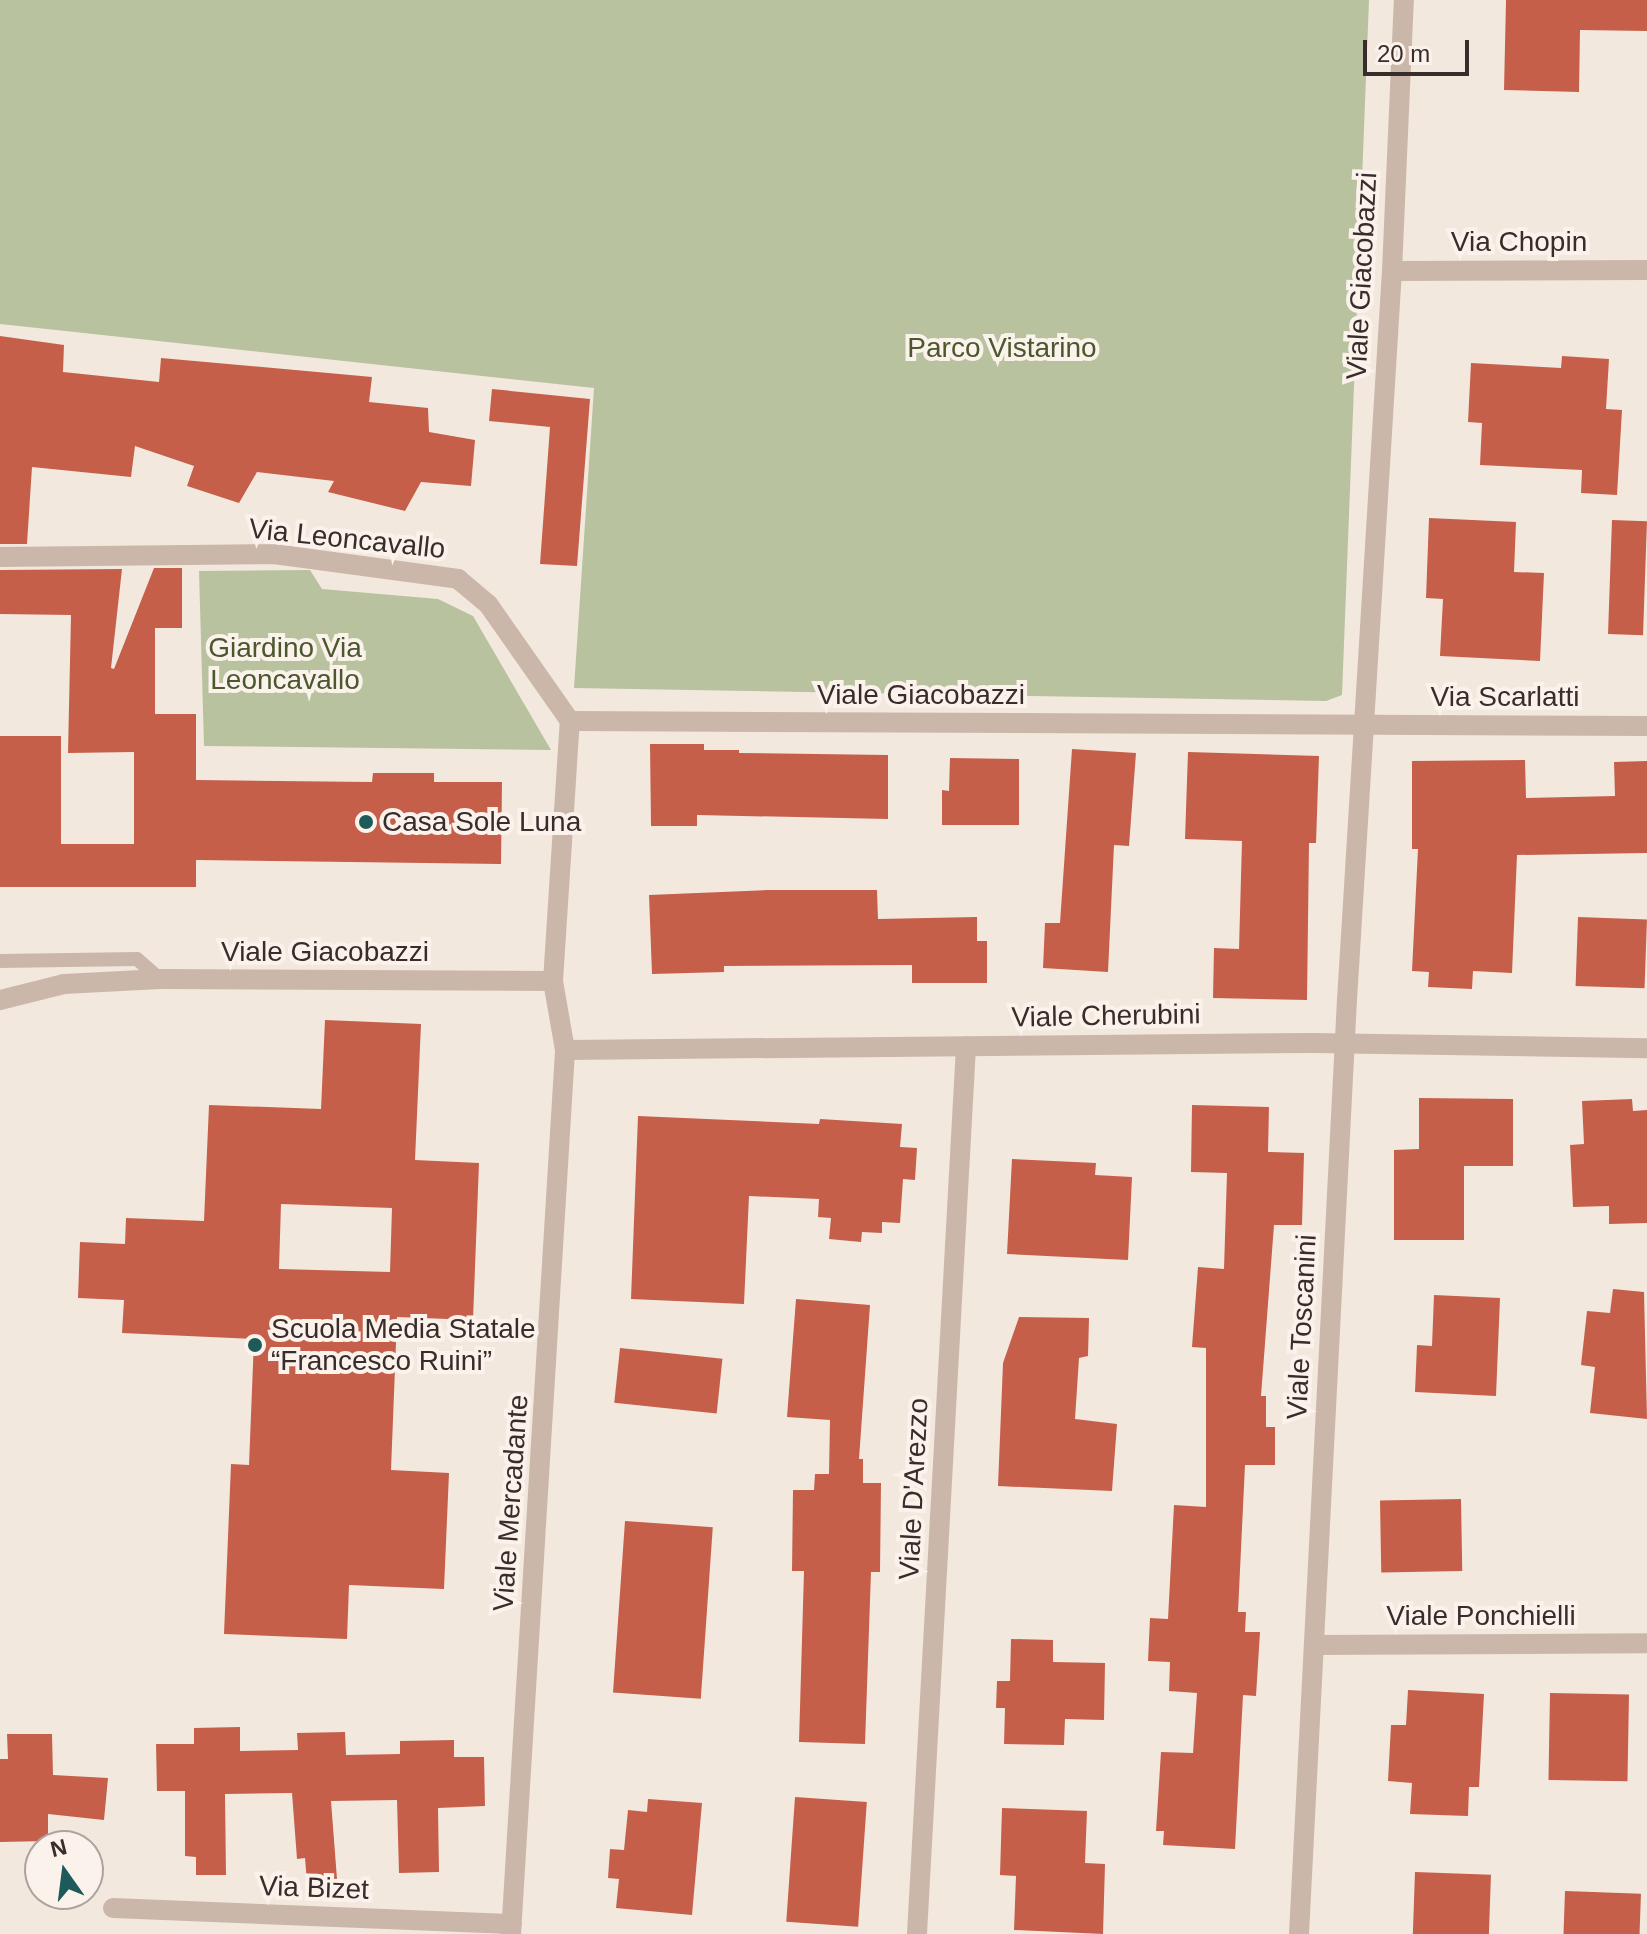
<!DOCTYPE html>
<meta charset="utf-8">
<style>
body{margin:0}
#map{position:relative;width:1647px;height:1934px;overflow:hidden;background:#f3e8de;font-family:Helvetica,sans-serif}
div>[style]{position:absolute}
.green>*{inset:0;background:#b8c29e}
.building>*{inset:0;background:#c55f4a;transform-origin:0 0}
.lane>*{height:14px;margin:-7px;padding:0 7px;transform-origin:7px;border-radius:7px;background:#cbb7aa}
.street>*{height:20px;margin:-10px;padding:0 10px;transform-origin:10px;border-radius:10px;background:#cbb7aa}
.dots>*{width:22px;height:22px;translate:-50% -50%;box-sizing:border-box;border:4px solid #faf2eb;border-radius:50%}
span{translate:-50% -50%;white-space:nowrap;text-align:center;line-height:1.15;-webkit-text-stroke:8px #faf2eb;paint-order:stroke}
.street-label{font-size:28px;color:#382d2a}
.park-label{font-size:28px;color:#4b572d}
.poi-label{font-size:28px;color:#382d2a}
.left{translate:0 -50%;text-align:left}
.north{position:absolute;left:24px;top:1830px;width:80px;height:80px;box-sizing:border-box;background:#faf2eb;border:2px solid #aca39e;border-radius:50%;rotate:346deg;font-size:22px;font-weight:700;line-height:32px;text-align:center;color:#382d2a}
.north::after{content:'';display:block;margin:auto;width:28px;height:36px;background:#1f5a5a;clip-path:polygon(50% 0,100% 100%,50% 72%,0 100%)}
.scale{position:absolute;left:1363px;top:40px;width:106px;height:36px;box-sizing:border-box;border:4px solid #382d2a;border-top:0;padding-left:10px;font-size:24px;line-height:28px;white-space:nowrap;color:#382d2a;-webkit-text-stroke:6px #faf2eb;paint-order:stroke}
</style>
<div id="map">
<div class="green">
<i style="clip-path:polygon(0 0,1369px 0,1342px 695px,1326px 701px,574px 688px,594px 388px,0 324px)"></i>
<i style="clip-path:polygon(310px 570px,322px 589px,438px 599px,473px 616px,551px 750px,204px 746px,199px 571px)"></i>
</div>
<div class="building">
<i style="clip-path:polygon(1506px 0,1647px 0,1647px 31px,1580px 30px,1579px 92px,1504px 90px)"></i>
<i style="clip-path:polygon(0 336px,64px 345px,63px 372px,159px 382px,161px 358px,372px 377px,369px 402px,428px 408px,429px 432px,475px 440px,471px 486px,421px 482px,405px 511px,328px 492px,334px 481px,257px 472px,239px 503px,187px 486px,194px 466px,135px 446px,131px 477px,32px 467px,27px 544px,0 544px)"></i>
<i style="clip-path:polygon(1562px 356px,1609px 359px,1606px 409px,1622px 410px,1617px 495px,1581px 493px,1582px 470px,1480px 465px,1482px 423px,1468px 422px,1471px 363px,1561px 368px)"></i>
<i style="clip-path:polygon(492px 389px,590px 399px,577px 566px,540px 564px,550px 427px,489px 421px)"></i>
<i style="clip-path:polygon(1429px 518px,1516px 522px,1514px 572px,1544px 573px,1540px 661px,1440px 656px,1443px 599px,1426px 598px)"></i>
<i style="left:1612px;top:520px;width:35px;height:114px;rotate:2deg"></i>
<i style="clip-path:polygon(154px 568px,182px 568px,182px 628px,155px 628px,155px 714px,196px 714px,196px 780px,372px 782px,373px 773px,434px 773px,434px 782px,502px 782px,501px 864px,196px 860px,196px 887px,0 887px,0 736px,61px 736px,61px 844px,134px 844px,134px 752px,68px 753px,71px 615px,0 614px,0 570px,122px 569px,111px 668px,114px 669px)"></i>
<i style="clip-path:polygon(650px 744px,704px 744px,704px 750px,739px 750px,739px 753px,888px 755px,888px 819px,697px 815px,697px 826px,651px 826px)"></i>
<i style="clip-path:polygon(1072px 749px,1136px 753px,1129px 846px,1114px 845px,1108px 972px,1043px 968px,1045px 923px,1060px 923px)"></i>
<i style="clip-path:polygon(1188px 752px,1319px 756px,1316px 843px,1309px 843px,1307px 1000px,1213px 998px,1214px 948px,1239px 949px,1242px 841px,1185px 839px)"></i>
<i style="clip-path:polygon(950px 758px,1019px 759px,1019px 825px,942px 825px,942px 790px,949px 791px)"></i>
<i style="clip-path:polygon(1525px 760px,1526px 798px,1615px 796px,1614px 762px,1647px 761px,1647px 853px,1517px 855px,1512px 973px,1473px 971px,1472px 989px,1428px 987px,1429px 972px,1412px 971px,1418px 849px,1412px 849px,1412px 761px)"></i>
<i style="clip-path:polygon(767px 890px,877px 890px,878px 919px,977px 917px,977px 941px,987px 941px,987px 983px,912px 983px,912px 965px,724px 966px,724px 972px,652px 974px,649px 895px)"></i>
<i style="left:1578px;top:917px;width:69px;height:69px;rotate:2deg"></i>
<i style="clip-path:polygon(evenodd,325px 1020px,421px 1024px,415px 1160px,479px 1163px,473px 1320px,397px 1317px,391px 1470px,449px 1473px,444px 1589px,349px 1585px,347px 1639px,224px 1634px,231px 1464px,249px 1465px,254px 1339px,122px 1333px,124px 1300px,78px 1298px,80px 1242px,125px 1244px,126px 1218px,204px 1221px,209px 1105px,321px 1109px,325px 1020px,281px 1204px,392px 1208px,390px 1272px,279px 1269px,281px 1204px)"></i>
<i style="clip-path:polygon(1419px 1098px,1513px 1099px,1513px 1166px,1464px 1166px,1464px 1240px,1394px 1240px,1394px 1150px,1419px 1149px)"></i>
<i style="clip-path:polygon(1632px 1099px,1633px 1111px,1647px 1110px,1647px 1223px,1609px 1224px,1609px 1206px,1573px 1207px,1570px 1145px,1584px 1144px,1582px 1101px)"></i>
<i style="clip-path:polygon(1192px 1105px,1269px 1107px,1268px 1152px,1304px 1153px,1302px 1225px,1274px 1225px,1261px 1396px,1266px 1396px,1266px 1427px,1275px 1427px,1275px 1465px,1245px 1465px,1238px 1612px,1246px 1612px,1245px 1632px,1260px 1632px,1256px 1696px,1243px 1695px,1235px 1849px,1163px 1845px,1164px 1831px,1156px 1831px,1161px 1752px,1193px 1753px,1197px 1693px,1169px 1691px,1170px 1662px,1148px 1661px,1150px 1618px,1168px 1619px,1174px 1505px,1206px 1507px,1206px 1348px,1192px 1347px,1198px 1267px,1224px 1269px,1227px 1173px,1191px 1172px)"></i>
<i style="clip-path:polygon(638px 1116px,819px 1124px,820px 1119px,902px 1124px,900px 1147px,917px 1148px,915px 1180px,903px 1179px,900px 1223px,882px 1222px,882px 1233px,862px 1232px,861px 1242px,829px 1239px,831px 1218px,818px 1217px,819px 1199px,749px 1196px,744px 1304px,631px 1299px)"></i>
<i style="clip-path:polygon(1012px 1159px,1096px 1163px,1095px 1175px,1132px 1177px,1128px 1260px,1007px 1254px)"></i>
<i style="clip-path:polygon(1613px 1289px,1644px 1292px,1647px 1419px,1590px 1413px,1595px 1367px,1581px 1365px,1587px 1311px,1610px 1313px)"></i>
<i style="clip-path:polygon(1434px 1295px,1500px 1298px,1496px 1396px,1415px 1392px,1417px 1345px,1432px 1346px)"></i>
<i style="clip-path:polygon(796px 1299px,870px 1305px,859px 1459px,863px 1459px,863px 1483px,881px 1483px,880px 1572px,871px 1572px,865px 1744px,799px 1742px,804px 1571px,792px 1571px,793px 1490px,814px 1490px,815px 1474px,829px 1474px,830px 1420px,787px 1417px)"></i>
<i style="clip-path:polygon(1019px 1317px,1089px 1318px,1088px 1356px,1079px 1358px,1075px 1419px,1117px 1424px,1112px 1491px,998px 1486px,1003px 1363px)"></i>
<i style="left:620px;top:1348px;width:103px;height:55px;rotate:6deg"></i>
<i style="left:1461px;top:1499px;width:72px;height:81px;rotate:89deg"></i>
<i style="left:625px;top:1521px;width:88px;height:172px;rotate:4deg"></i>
<i style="clip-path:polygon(1011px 1639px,1053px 1640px,1053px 1662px,1105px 1663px,1104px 1720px,1065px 1719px,1064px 1745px,1004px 1744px,1005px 1708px,996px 1708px,997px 1681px,1010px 1681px)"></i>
<i style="clip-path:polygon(1408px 1690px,1484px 1694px,1479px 1787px,1469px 1787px,1468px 1816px,1410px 1814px,1412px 1783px,1388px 1781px,1391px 1725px,1406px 1725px)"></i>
<i style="left:1550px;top:1693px;width:79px;height:87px;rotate:1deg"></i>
<i style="clip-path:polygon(240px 1727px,240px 1751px,298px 1750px,297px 1733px,345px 1732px,346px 1755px,400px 1754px,400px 1741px,454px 1740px,454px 1757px,484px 1757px,485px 1806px,438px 1808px,439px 1872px,399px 1873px,397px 1800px,331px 1801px,337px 1879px,307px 1882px,305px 1858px,297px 1859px,292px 1793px,225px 1794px,226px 1875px,196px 1875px,196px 1857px,185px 1856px,185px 1791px,157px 1791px,156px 1744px,194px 1744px,194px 1728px)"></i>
<i style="clip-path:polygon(7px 1734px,52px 1734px,53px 1775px,108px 1778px,104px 1820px,48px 1814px,48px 1841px,0 1842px,0 1759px,8px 1759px)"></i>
<i style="left:795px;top:1797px;width:72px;height:125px;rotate:4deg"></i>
<i style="clip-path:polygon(648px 1799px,702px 1803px,692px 1915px,616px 1908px,619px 1879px,608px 1878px,610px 1849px,624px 1850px,628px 1810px,647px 1812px)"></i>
<i style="clip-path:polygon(1002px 1808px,1087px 1811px,1085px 1863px,1105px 1864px,1103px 1934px,1014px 1930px,1016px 1876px,1000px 1875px)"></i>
<i style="left:1415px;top:1872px;width:76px;height:62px;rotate:2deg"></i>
<i style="left:1565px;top:1891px;width:76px;height:43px;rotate:2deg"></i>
</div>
<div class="lane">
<i style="left:0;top:961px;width:137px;rotate:-0.8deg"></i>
<i style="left:137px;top:959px;width:30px;rotate:41deg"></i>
</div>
<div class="street">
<i style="left:1392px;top:271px;width:255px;rotate:-0.2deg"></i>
<i style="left:0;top:557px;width:274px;rotate:-0.6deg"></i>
<i style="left:274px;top:554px;width:186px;rotate:7.7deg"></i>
<i style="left:458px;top:579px;width:39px;rotate:40deg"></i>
<i style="left:488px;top:604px;width:143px;rotate:55deg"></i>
<i style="left:0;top:1000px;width:66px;rotate:-14deg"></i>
<i style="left:64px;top:984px;width:96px;rotate:-3deg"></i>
<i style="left:160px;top:979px;width:393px;rotate:0.3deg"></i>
<i style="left:565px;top:1050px;width:748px;rotate:-0.54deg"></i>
<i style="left:1313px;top:1043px;width:334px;rotate:0.9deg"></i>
<i style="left:1315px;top:1645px;width:332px;rotate:-0.3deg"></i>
<i style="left:113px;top:1908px;width:399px;rotate:2.3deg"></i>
<i style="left:511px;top:1934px;width:886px;rotate:-86.5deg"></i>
<i style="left:565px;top:1050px;width:70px;rotate:-99.9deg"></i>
<i style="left:553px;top:981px;width:261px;rotate:-86.3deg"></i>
<i style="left:570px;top:721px;width:1077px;rotate:0.27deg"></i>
<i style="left:917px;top:1934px;width:889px;rotate:-86.84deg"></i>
<i style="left:1299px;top:1934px;width:935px;rotate:-87.06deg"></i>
<i style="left:1347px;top:1000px;width:730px;rotate:-86.47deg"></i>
<i style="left:1392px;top:271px;width:271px;rotate:-87.5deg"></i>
</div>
<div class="dots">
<i style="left:366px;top:822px;background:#1f5a5a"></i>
<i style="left:255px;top:1345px;background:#1f5a5a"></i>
</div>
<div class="street-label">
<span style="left:1519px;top:242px">Via Chopin</span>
<span style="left:1362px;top:276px;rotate:-87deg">Viale Giacobazzi</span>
<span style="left:347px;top:539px;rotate:6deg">Via Leoncavallo</span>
<span style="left:921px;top:695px">Viale Giacobazzi</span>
<span style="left:1505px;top:697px">Via Scarlatti</span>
<span style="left:325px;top:952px">Viale Giacobazzi</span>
<span style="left:1106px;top:1016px;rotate:-1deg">Viale Cherubini</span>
<span style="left:1302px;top:1327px;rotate:-87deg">Viale Toscanini</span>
<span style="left:914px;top:1489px;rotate:-87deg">Viale D'Arezzo</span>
<span style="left:511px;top:1503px;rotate:-86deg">Viale Mercadante</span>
<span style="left:1481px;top:1616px">Viale Ponchielli</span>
<span style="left:314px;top:1888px;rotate:2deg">Via Bizet</span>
</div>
<div class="park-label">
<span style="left:1002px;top:348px">Parco Vistarino</span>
<span style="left:285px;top:664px">Giardino Via<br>Leoncavallo</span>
</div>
<div class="poi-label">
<span class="left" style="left:382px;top:822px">Casa Sole Luna</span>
<span class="left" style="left:271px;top:1345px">Scuola Media Statale<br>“Francesco Ruini”</span>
</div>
<div class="north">N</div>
<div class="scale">20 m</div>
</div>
